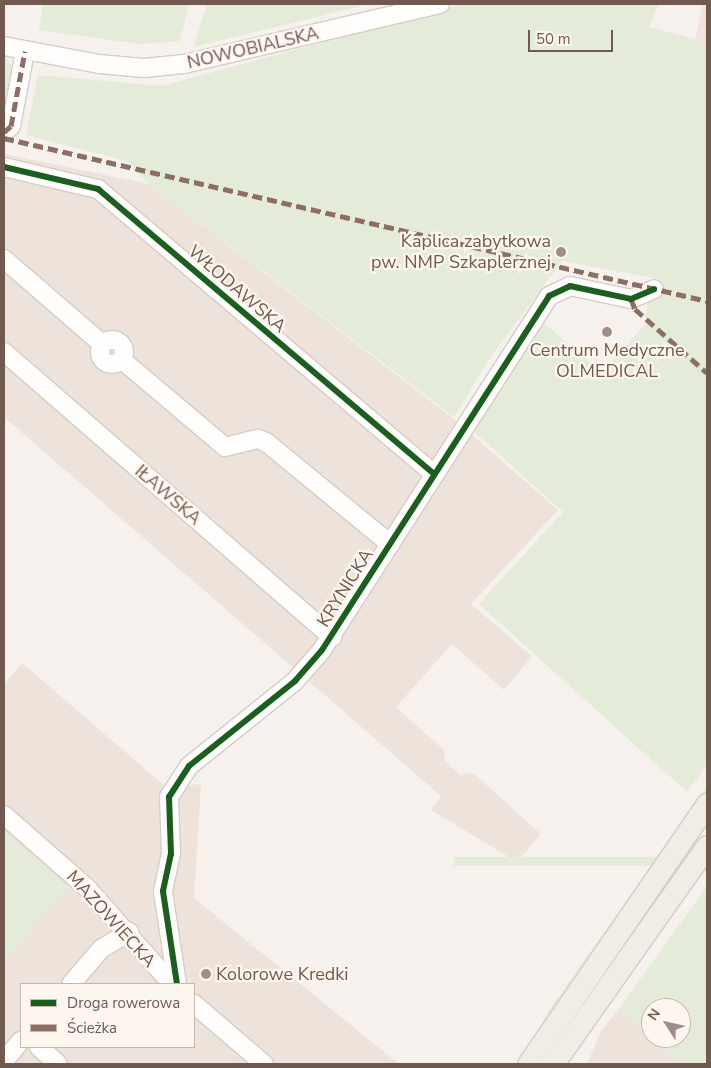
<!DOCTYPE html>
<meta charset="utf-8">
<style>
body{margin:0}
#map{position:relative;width:711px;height:1068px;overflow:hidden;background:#f6f1ec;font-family:"Nunito Sans",sans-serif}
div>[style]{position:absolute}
.residential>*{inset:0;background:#eee3da}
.commercial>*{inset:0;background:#f3e3de}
.green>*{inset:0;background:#e4ebd8;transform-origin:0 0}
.roads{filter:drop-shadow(1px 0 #d3cdc7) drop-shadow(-1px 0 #d3cdc7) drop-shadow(0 1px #d3cdc7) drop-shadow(0 -1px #d3cdc7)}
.minor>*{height:18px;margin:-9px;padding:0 9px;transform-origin:9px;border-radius:9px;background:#fefdfc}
.minor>.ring{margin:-9px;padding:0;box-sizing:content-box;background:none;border:18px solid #fefdfc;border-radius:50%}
.major>*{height:21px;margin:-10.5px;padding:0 10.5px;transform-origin:10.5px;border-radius:10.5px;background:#f1ece6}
.quiet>*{height:5px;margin-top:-2.5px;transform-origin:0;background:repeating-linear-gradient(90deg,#8d6e63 0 10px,transparent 0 15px)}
.cycleway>*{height:6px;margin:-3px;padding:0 3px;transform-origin:3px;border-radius:3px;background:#1b5e20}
.dots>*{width:14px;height:14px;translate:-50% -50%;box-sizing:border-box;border:2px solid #fdf6ee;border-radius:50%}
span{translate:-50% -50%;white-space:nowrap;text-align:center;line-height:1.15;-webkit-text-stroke:4.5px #fdf6ee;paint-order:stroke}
.street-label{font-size:18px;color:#71594f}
.poi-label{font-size:18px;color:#71594f}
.right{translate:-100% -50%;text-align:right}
.left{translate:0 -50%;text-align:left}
.frame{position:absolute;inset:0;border:5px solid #71594f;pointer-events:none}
.legend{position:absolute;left:20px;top:983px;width:175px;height:65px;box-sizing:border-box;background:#fdf6ee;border:1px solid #c5b7ae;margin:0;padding:6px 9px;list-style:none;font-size:15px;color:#71594f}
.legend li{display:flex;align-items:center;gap:10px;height:25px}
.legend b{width:25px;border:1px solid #c5b7ae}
.north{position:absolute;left:641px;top:998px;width:50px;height:50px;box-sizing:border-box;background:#fdf6ee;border:1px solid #c5b7ae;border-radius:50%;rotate:305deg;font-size:14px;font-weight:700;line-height:20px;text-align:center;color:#71594f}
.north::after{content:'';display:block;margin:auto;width:18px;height:22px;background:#a08e86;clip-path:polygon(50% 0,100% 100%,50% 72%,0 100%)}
.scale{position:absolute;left:528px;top:30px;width:85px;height:22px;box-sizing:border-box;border:2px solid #71594f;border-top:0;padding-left:6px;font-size:15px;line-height:18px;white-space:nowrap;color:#71594f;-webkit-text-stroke:4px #fdf6ee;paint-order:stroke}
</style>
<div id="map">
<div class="residential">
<i style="clip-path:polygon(4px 154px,149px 184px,454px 419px,558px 510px,471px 604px,532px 656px,504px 690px,452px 644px,396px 707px,444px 750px,445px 761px,460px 775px,473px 773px,541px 834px,517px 862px,431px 810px,441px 796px,4px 417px)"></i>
<i style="clip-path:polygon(evenodd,22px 663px,166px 787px,201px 784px,194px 898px,399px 1064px,4px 1064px,4px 684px,22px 663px,21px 984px,194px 984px,194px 1047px,21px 1047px,21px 984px)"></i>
<i style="clip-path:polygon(618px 1010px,681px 1064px,587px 1064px,601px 1031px)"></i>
</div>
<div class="commercial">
<i style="clip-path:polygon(703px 4px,707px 4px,707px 50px,695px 39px)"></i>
</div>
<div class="green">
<i style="clip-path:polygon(43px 4px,189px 4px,180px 41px,139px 44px,39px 30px)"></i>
<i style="clip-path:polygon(207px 4px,370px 4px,194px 47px)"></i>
<i style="clip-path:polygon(462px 4px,659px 4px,649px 27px,695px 39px,707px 50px,707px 764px,687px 792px,479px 604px,563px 512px,469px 427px,540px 320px,602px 372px,649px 320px,645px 316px,653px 278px,562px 261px,487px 362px,454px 417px,149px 184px,127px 161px,26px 135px,38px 75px,162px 86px)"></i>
<i style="clip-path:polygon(4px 54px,13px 68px,4px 113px)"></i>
<i style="clip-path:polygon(707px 787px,707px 796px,542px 1025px,547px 1013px)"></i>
<i style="clip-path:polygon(4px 832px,68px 887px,4px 961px)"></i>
<i style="left:707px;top:857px;width:9px;height:253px;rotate:90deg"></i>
<i style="clip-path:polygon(evenodd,707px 886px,707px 1064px,681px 1064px,618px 1010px,707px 886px,651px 1008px,681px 1008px,681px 1038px,651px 1038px,651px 1008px)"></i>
</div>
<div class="roads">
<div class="minor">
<i style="left:4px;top:46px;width:97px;rotate:10.7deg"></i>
<i style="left:99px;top:64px;width:45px;rotate:5.1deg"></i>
<i style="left:144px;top:68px;width:40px;rotate:-5.7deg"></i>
<i style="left:184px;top:64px;width:263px;rotate:-13.2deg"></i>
<i style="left:4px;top:132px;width:9px;rotate:-41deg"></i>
<i style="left:11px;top:126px;width:76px;rotate:-79.4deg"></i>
<i style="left:4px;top:167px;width:97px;rotate:13.2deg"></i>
<i style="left:98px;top:189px;width:438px;rotate:40.3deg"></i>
<i style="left:4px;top:259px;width:130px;rotate:40.9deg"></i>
<i class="ring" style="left:100px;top:340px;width:6px;height:6px"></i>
<i style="left:4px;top:352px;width:435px;rotate:41deg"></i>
<i style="left:121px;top:359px;width:136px;rotate:40.2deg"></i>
<i style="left:225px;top:447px;width:34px;rotate:-14deg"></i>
<i style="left:258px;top:439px;width:9px;rotate:21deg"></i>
<i style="left:266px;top:442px;width:161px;rotate:39.4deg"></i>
<i style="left:4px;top:815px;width:111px;rotate:41.3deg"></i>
<i style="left:87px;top:888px;width:128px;rotate:48.5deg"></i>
<i style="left:71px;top:984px;width:46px;rotate:-49.4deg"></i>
<i style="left:101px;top:949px;width:33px;rotate:-31deg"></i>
<i style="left:177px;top:984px;width:94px;rotate:-98.6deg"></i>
<i style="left:163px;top:891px;width:38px;rotate:-78deg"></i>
<i style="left:171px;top:854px;width:57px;rotate:-92deg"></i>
<i style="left:169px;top:797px;width:37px;rotate:-57deg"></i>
<i style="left:189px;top:766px;width:136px;rotate:-38.7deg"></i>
<i style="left:295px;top:681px;width:41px;rotate:-48.9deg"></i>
<i style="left:322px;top:650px;width:421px;rotate:-57.3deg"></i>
<i style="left:549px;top:296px;width:23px;rotate:-25deg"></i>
<i style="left:570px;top:286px;width:62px;rotate:12deg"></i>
<i style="left:631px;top:299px;width:25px;rotate:-23deg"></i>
<i style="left:194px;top:1004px;width:92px;rotate:40.6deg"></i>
<i style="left:39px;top:1047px;width:25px;rotate:42deg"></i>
<i style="left:4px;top:1061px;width:26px;rotate:-50deg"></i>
</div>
<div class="major">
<i style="left:528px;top:1064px;width:316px;rotate:-55.5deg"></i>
<i style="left:553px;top:1064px;width:267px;rotate:-54.8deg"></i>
</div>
</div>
<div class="quiet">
<i style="left:4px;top:132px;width:9px;rotate:-41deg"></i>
<i style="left:11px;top:126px;width:76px;rotate:-79.4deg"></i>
<i style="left:4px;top:138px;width:722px;rotate:13.05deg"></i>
<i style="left:631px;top:299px;width:11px;rotate:68deg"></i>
<i style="left:635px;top:309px;width:96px;rotate:41.6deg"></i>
</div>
<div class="cycleway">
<i style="left:4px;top:167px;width:97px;rotate:13.2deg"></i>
<i style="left:98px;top:189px;width:438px;rotate:40.3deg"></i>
<i style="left:177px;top:984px;width:94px;rotate:-98.6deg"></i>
<i style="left:163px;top:891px;width:38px;rotate:-78deg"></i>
<i style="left:171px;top:854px;width:57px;rotate:-92deg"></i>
<i style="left:169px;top:797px;width:37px;rotate:-57deg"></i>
<i style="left:189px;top:766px;width:136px;rotate:-38.7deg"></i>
<i style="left:295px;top:681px;width:41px;rotate:-48.9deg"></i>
<i style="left:322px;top:650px;width:421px;rotate:-57.3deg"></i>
<i style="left:549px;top:296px;width:23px;rotate:-25deg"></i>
<i style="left:570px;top:286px;width:62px;rotate:12deg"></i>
<i style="left:631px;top:299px;width:25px;rotate:-23deg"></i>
</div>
<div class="dots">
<i style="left:561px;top:252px;background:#a08e86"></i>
<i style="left:607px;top:332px;background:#a08e86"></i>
<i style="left:206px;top:974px;background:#a08e86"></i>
</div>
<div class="street-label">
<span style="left:253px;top:48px;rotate:-13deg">NOWOBIALSKA</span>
<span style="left:237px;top:289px;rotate:41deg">WŁODAWSKA</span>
<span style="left:168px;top:495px;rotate:41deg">IŁAWSKA</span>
<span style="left:345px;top:588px;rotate:-58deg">KRYNICKA</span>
<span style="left:111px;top:919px;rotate:48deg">MAZOWIECKA</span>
</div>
<div class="poi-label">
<span class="right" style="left:551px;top:252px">Kaplica zabytkowa<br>pw. NMP Szkaplerznej</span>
<span style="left:607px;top:361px">Centrum Medyczne<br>OLMEDICAL</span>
<span class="left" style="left:216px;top:974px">Kolorowe Kredki</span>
</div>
<div class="frame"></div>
<ul class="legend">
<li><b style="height:6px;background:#1b5e20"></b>Droga rowerowa</li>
<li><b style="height:6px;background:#8d6e63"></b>Ścieżka</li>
</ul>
<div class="north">N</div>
<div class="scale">50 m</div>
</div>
